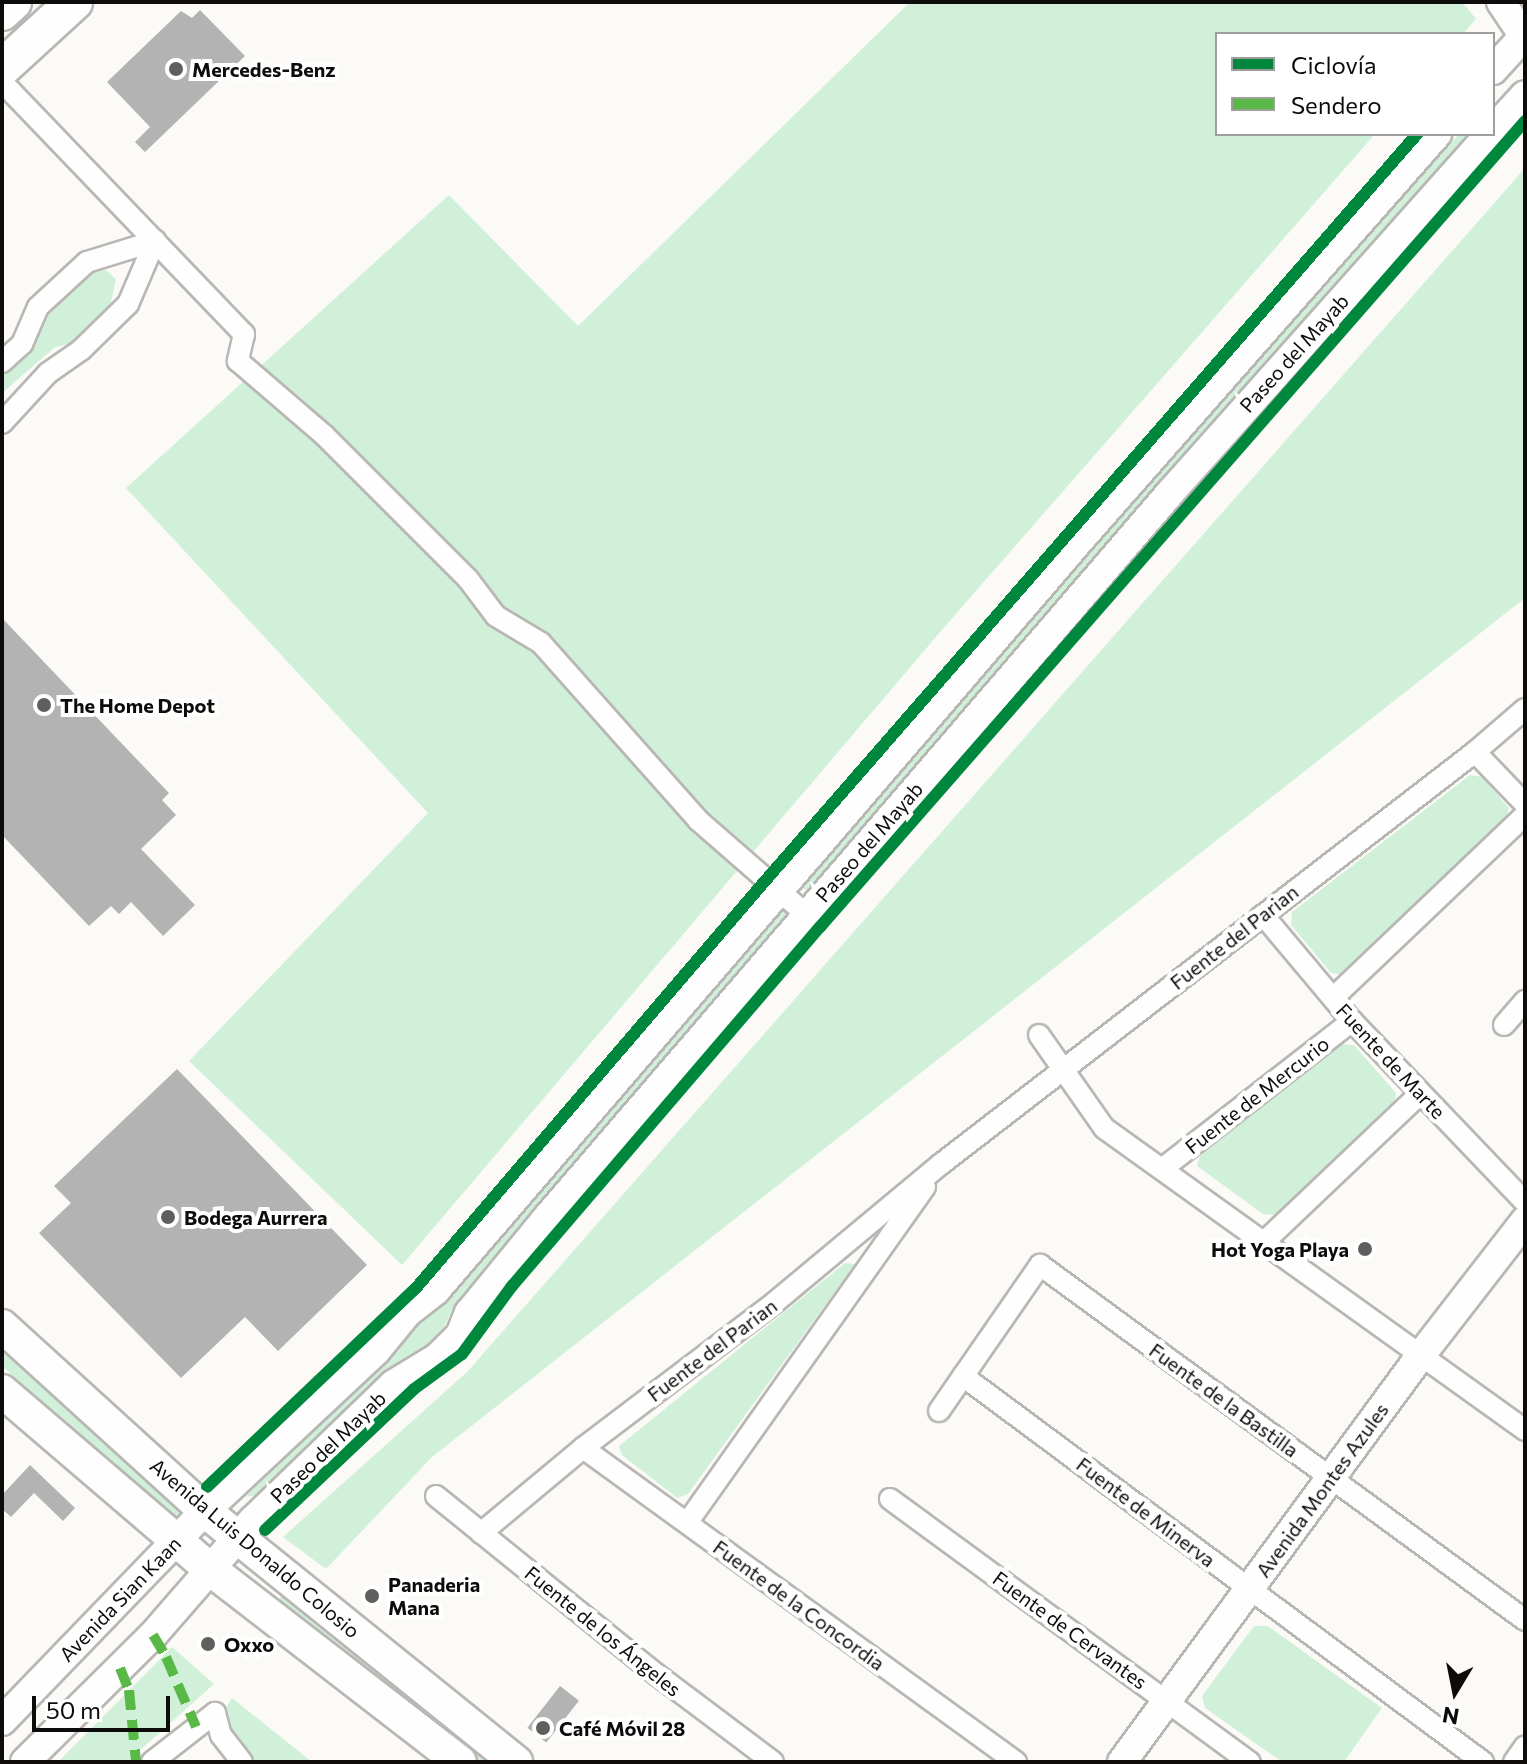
<!DOCTYPE html>
<meta charset="utf-8">
<style>
body{margin:0}
#map{position:relative;width:1527px;height:1764px;overflow:hidden;background:#fcfaf7;font-family:Commissioner,sans-serif}
div>[style]{position:absolute}
.green>*{inset:0;background:#d1f0da}
.building>*{inset:0;background:#b4b3b3;transform-origin:0 0}
.roads{filter:drop-shadow(2px 0 #b8b7b4) drop-shadow(-2px 0 #b8b7b4) drop-shadow(0 2px #b8b7b4) drop-shadow(0 -2px #b8b7b4)}
.street>*{height:20px;margin:-10px;padding:0 10px;transform-origin:10px;border-radius:10px;background:#fffefe}
.secondary>*{height:28px;margin:-14px;padding:0 14px;transform-origin:14px;border-radius:14px;background:#fffefe}
.primary>*{height:32px;margin:-16px;padding:0 16px;transform-origin:16px;border-radius:16px;background:#fffefe}
.highway>*{height:36px;margin:-18px;padding:0 18px;transform-origin:18px;border-radius:18px;background:#fffefe}
.quiet>*{height:10px;margin-top:-5px;transform-origin:0;background:repeating-linear-gradient(90deg,#58b947 0 20px,transparent 0 30px)}
.cycleway>*{height:12px;margin:-6px;padding:0 6px;transform-origin:6px;border-radius:6px;background:#00873e}
.dots>*{width:22px;height:22px;translate:-50% -50%;box-sizing:border-box;border:4px solid #fff;border-radius:50%}
span{translate:-50% -50%;white-space:nowrap;text-align:center;line-height:1.15;-webkit-text-stroke:8px #fff;paint-order:stroke}
.poi-label{font-size:20px;color:#0d0c0a;font-weight:700}
.left{translate:0 -50%;text-align:left}
.right{translate:-100% -50%;text-align:right}
.street-label{font-size:20px;color:#0d0c0a}
.frame{position:absolute;inset:0;border:4px solid #0d0c0a;pointer-events:none}
.legend{position:absolute;left:1215px;top:32px;width:280px;height:104px;box-sizing:border-box;background:#fff;border:2px solid #9e9e9d;margin:0;padding:10px 14px;list-style:none;font-size:24px;color:#0d0c0a}
.legend li{display:flex;align-items:center;gap:16px;height:40px}
.legend b{width:40px;border:2px solid #9e9e9d}
.north{position:absolute;left:1415px;top:1652px;width:80px;height:80px;-webkit-text-stroke:6px #fff;paint-order:stroke;rotate:190deg;font-size:22px;font-weight:700;line-height:32px;text-align:center;color:#0d0c0a}
.north::after{content:'';display:block;margin:auto;width:28px;height:36px;background:#0d0c0a;clip-path:polygon(50% 0,100% 100%,50% 72%,0 100%)}
.scale{position:absolute;left:32px;top:1696px;width:138px;height:36px;box-sizing:border-box;border:4px solid #0d0c0a;border-top:0;padding-left:10px;font-size:24px;line-height:28px;white-space:nowrap;color:#0d0c0a;-webkit-text-stroke:6px #fff;paint-order:stroke}
</style>
<div id="map">
<div class="green">
<i style="clip-path:polygon(910px 2px,1462px 2px,1476px 19px,1463px 34px,1217px 34px,1217px 134px,1375px 134px,941px 631px,402px 1265px,189px 1061px,428px 813px,126px 488px,449px 195px,578px 326px)"></i>
<i style="clip-path:polygon(1459px 134px,1471px 134px,1219px 415px,811px 889px,804px 890px,804px 884px,1033px 617px)"></i>
<i style="clip-path:polygon(1525px 168px,1525px 598px,432px 1457px,326px 1569px,283px 1537px,467px 1372px)"></i>
<i style="clip-path:polygon(106px 270px,116px 279px,110px 307px,74px 342px,54px 348px,2px 393px,2px 376px,39px 330px,44px 311px,81px 275px)"></i>
<i style="clip-path:polygon(1470px 775px,1482px 777px,1509px 808px,1506px 818px,1343px 975px,1331px 973px,1291px 925px,1292px 912px)"></i>
<i style="clip-path:polygon(782px 908px,789px 909px,790px 914px,452px 1310px,437px 1341px,424px 1352px,384px 1373px,258px 1495px,245px 1497px,400px 1348px,413px 1321px,451px 1295px)"></i>
<i style="clip-path:polygon(1339px 1044px,1354px 1045px,1396px 1093px,1395px 1101px,1277px 1215px,1263px 1214px,1197px 1166px,1200px 1156px)"></i>
<i style="clip-path:polygon(845px 1263px,855px 1264px,688px 1494px,677px 1498px,622px 1455px,619px 1446px)"></i>
<i style="clip-path:polygon(2px 1350px,180px 1505px,181px 1512px,176px 1516px,162px 1505px,2px 1366px)"></i>
<i style="clip-path:polygon(288px 1595px,499px 1762px,477px 1762px,279px 1606px,280px 1597px)"></i>
<i style="clip-path:polygon(1254px 1626px,1268px 1626px,1382px 1708px,1344px 1762px,1282px 1762px,1205px 1708px,1202px 1696px)"></i>
<i style="clip-path:polygon(172px 1647px,214px 1684px,127px 1762px,58px 1762px)"></i>
<i style="clip-path:polygon(232px 1698px,312px 1762px,247px 1762px,232px 1744px,226px 1708px)"></i>
</div>
<div class="building">
<i style="clip-path:polygon(200px 10px,245px 56px,145px 152px,135px 142px,150px 127px,107px 82px,181px 11px,192px 18px)"></i>
<i style="clip-path:polygon(2px 618px,169px 793px,162px 800px,176px 815px,141px 849px,195px 905px,163px 936px,131px 902px,119px 914px,111px 906px,89px 926px,2px 835px)"></i>
<i style="clip-path:polygon(177px 1069px,367px 1265px,278px 1351px,245px 1317px,181px 1378px,39px 1233px,71px 1203px,54px 1186px)"></i>
<i style="clip-path:polygon(30px 1465px,75px 1508px,63px 1521px,34px 1493px,11px 1517px,2px 1509px,2px 1495px)"></i>
<i style="left:560px;top:1686px;width:24px;height:53px;rotate:38deg"></i>
</div>
<div class="roads">
<div class="street">
<i style="left:4px;top:84px;width:347px;rotate:46.2deg"></i>
<i style="left:244px;top:334px;width:28px;rotate:103deg"></i>
<i style="left:238px;top:361px;width:113px;rotate:40.7deg"></i>
<i style="left:324px;top:435px;width:204px;rotate:45deg"></i>
<i style="left:468px;top:579px;width:46px;rotate:52.9deg"></i>
<i style="left:496px;top:616px;width:52px;rotate:31deg"></i>
<i style="left:541px;top:643px;width:237px;rotate:48.4deg"></i>
<i style="left:698px;top:820px;width:145px;rotate:41.1deg"></i>
<i style="left:2px;top:362px;width:27px;rotate:-42deg"></i>
<i style="left:22px;top:344px;width:40px;rotate:-66.6deg"></i>
<i style="left:38px;top:307px;width:67px;rotate:-42.6deg"></i>
<i style="left:87px;top:262px;width:71px;rotate:-17.2deg"></i>
<i style="left:2px;top:423px;width:68px;rotate:-47.4deg"></i>
<i style="left:48px;top:373px;width:40px;rotate:-34.9deg"></i>
<i style="left:81px;top:350px;width:66px;rotate:-44.4deg"></i>
<i style="left:128px;top:304px;width:69px;rotate:-66.8deg"></i>
<i style="left:1475px;top:752px;width:72px;rotate:46.1deg"></i>
<i style="left:1263px;top:915px;width:138px;rotate:50deg"></i>
<i style="left:1352px;top:1021px;width:250px;rotate:46.3deg"></i>
<i style="left:1333px;top:998px;width:265px;rotate:-43.6deg"></i>
<i style="left:1504px;top:1025px;width:32px;rotate:-49deg"></i>
<i style="left:1039px;top:1035px;width:113px;rotate:55deg"></i>
<i style="left:1104px;top:1128px;width:518px;rotate:35.65deg"></i>
<i style="left:1162px;top:1169px;width:241px;rotate:-37.9deg"></i>
<i style="left:1264px;top:1242px;width:216px;rotate:-43.5deg"></i>
<i style="left:963px;top:1376px;width:648px;rotate:36.59deg"></i>
<i style="left:939px;top:1411px;width:178px;rotate:-55.3deg"></i>
<i style="left:1040px;top:1265px;width:601px;rotate:36.2deg"></i>
<i style="left:583px;top:1448px;width:535px;rotate:35.95deg"></i>
<i style="left:436px;top:1496px;width:283px;rotate:39deg"></i>
<i style="left:656px;top:1674px;width:146px;rotate:36.9deg"></i>
<i style="left:890px;top:1499px;width:446px;rotate:36.2deg"></i>
<i style="left:687px;top:1523px;width:412px;rotate:-54.7deg"></i>
<i style="left:481px;top:1533px;width:133px;rotate:-39.8deg"></i>
<i style="left:583px;top:1448px;width:240px;rotate:-37.2deg"></i>
<i style="left:774px;top:1303px;width:217px;rotate:-39.8deg"></i>
<i style="left:941px;top:1164px;width:674px;rotate:-37.65deg"></i>
<i style="left:1475px;top:752px;width:66px;rotate:-40.7deg"></i>
<i style="left:152px;top:1762px;width:80px;rotate:-37.9deg"></i>
<i style="left:215px;top:1713px;width:23px;rotate:75deg"></i>
<i style="left:221px;top:1735px;width:34px;rotate:52deg"></i>
<i style="left:1514px;top:1762px;width:19px;rotate:-55deg"></i>
</div>
<div class="secondary">
<i style="left:1501px;top:2px;width:43px;rotate:56.3deg"></i>
<i style="left:1493px;top:70px;width:47px;rotate:-47.6deg"></i>
<i style="left:1493px;top:130px;width:47px;rotate:-47.6deg"></i>
<i style="left:2px;top:1721px;width:292px;rotate:-46deg"></i>
<i style="left:205px;top:1511px;width:234px;rotate:-43.1deg"></i>
<i style="left:376px;top:1351px;width:49px;rotate:-50.8deg"></i>
<i style="left:407px;top:1313px;width:37px;rotate:-38deg"></i>
<i style="left:436px;top:1290px;width:996px;rotate:-49.36deg"></i>
<i style="left:1085px;top:534px;width:533px;rotate:-48.65deg"></i>
<i style="left:25px;top:1762px;width:180px;rotate:-44.8deg"></i>
<i style="left:153px;top:1635px;width:151px;rotate:-49deg"></i>
<i style="left:252px;top:1521px;width:197px;rotate:-44deg"></i>
<i style="left:394px;top:1384px;width:52px;rotate:-31.5deg"></i>
<i style="left:438px;top:1357px;width:31px;rotate:-45deg"></i>
<i style="left:460px;top:1335px;width:24px;rotate:-68deg"></i>
<i style="left:469px;top:1313px;width:122px;rotate:-50.7deg"></i>
<i style="left:546px;top:1219px;width:957px;rotate:-49.32deg"></i>
<i style="left:1170px;top:493px;width:481px;rotate:-48.3deg"></i>
<i style="left:1122px;top:1762px;width:505px;rotate:-53.7deg"></i>
<i style="left:1421px;top:1355px;width:170px;rotate:-52.2deg"></i>
</div>
<div class="primary">
<i style="left:2px;top:1326px;width:275px;rotate:42.3deg"></i>
<i style="left:205px;top:1511px;width:400px;rotate:38.9deg"></i>
<i style="left:2px;top:1391px;width:274px;rotate:40.6deg"></i>
<i style="left:210px;top:1569px;width:316px;rotate:37.7deg"></i>
</div>
<div class="highway">
<i style="left:2px;top:12px;width:15px;rotate:-42deg"></i>
<i style="left:2px;top:68px;width:98px;rotate:-42.5deg"></i>
</div>
</div>
<div class="quiet">
<i style="left:153px;top:1635px;width:26px;rotate:59deg"></i>
<i style="left:166px;top:1657px;width:76px;rotate:66.8deg"></i>
<i style="left:120px;top:1668px;width:24px;rotate:68deg"></i>
<i style="left:129px;top:1690px;width:72px;rotate:84.4deg"></i>
</div>
<div class="cycleway">
<i style="left:207px;top:1487px;width:289px;rotate:-43.6deg"></i>
<i style="left:416px;top:1288px;width:536px;rotate:-49.39deg"></i>
<i style="left:765px;top:881px;width:992px;rotate:-48.88deg"></i>
<i style="left:265px;top:1530px;width:205px;rotate:-43.4deg"></i>
<i style="left:414px;top:1389px;width:59px;rotate:-36.1deg"></i>
<i style="left:462px;top:1354px;width:84px;rotate:-53.7deg"></i>
<i style="left:512px;top:1286px;width:473px;rotate:-49.4deg"></i>
<i style="left:820px;top:927px;width:1071px;rotate:-48.82deg"></i>
</div>
<div class="dots">
<i style="left:176px;top:69px;background:#615f5d"></i>
<i style="left:44px;top:705px;background:#615f5d"></i>
<i style="left:168px;top:1217px;background:#615f5d"></i>
<i style="left:1365px;top:1249px;background:#615f5d"></i>
<i style="left:372px;top:1596px;background:#615f5d"></i>
<i style="left:208px;top:1644px;background:#615f5d"></i>
<i style="left:543px;top:1728px;background:#615f5d"></i>
</div>
<div class="poi-label">
<span class="left" style="left:192px;top:69px">Mercedes-Benz</span>
<span class="left" style="left:60px;top:705px">The Home Depot</span>
<span class="left" style="left:184px;top:1217px">Bodega Aurrera</span>
<span class="right" style="left:1349px;top:1249px">Hot Yoga Playa</span>
<span class="left" style="left:388px;top:1596px">Panaderia<br>Mana</span>
<span class="left" style="left:224px;top:1644px">Oxxo</span>
<span class="left" style="left:559px;top:1728px">Café Móvil 28</span>
</div>
<div class="street-label">
<span style="left:1294px;top:353px;rotate:-48deg">Paseo del Mayab</span>
<span style="left:869px;top:842px;rotate:-49deg">Paseo del Mayab</span>
<span style="left:1234px;top:937px;rotate:-38deg">Fuente del Parian</span>
<span style="left:1391px;top:1061px;rotate:47deg">Fuente de Marte</span>
<span style="left:1257px;top:1095px;rotate:-38deg">Fuente de Mercurio</span>
<span style="left:712px;top:1350px;rotate:-37deg">Fuente del Parian</span>
<span style="left:1224px;top:1400px;rotate:36deg">Fuente de la Bastilla</span>
<span style="left:328px;top:1447px;rotate:-44deg">Paseo del Mayab</span>
<span style="left:1322px;top:1490px;rotate:-54deg">Avenida Montes Azules</span>
<span style="left:1146px;top:1512px;rotate:37deg">Fuente de Minerva</span>
<span style="left:255px;top:1548px;rotate:40deg">Avenida Luis Donaldo Colosio</span>
<span style="left:120px;top:1599px;rotate:-46deg">Avenida Sian Kaan</span>
<span style="left:799px;top:1605px;rotate:36deg">Fuente de la Concordia</span>
<span style="left:1070px;top:1630px;rotate:36deg">Fuente de Cervantes</span>
<span style="left:603px;top:1631px;rotate:39deg">Fuente de los Ángeles</span>
</div>
<div class="frame"></div>
<ul class="legend">
<li><b style="height:10px;background:#00873e"></b>Ciclovía</li>
<li><b style="height:10px;background:#58b947"></b>Sendero</li>
</ul>
<div class="north">N</div>
<div class="scale">50 m</div>
</div>
